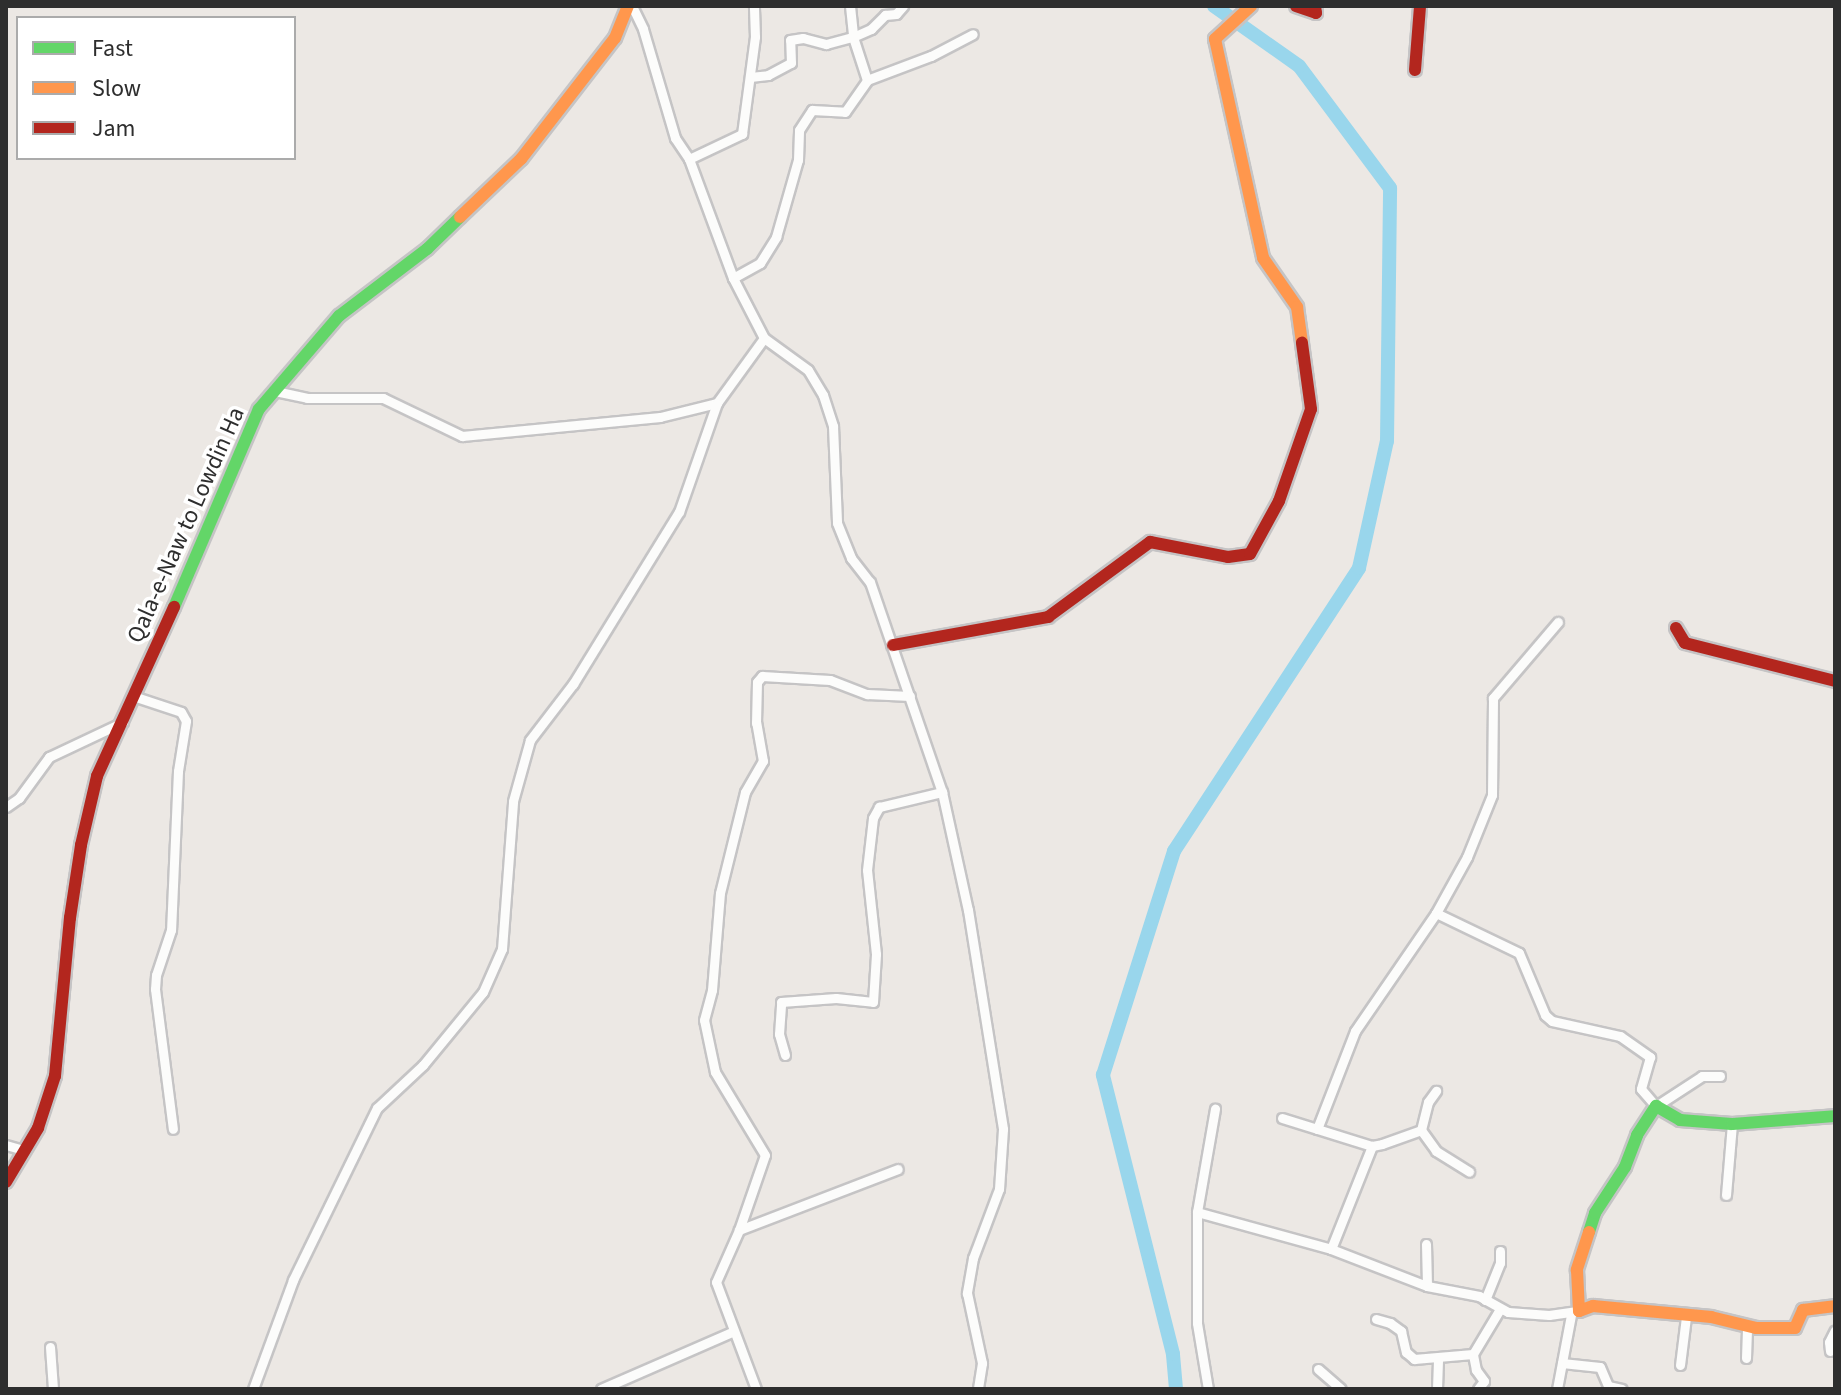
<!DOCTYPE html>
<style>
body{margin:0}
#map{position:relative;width:1841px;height:1395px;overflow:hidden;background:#ece8e4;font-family:"Source Sans 3",sans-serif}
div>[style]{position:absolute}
.river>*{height:14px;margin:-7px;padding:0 7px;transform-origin:7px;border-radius:7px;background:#99d6ec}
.roads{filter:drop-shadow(2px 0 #c5c4c5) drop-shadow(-2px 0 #c5c4c5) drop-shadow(0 2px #c5c4c5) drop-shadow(0 -2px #c5c4c5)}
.street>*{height:9px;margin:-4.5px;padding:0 4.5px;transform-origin:4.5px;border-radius:4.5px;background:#fcfcfb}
.fast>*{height:12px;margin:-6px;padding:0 6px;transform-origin:6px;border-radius:6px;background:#63d668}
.slow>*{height:12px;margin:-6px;padding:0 6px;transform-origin:6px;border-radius:6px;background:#ff974d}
.jam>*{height:12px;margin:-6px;padding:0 6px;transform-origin:6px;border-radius:6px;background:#b3261e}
span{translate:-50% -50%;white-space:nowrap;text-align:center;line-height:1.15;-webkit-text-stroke:7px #fff;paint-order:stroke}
.street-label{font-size:24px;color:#2e2e2e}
.frame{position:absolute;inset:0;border:8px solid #2e2e2e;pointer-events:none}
.legend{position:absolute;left:16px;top:16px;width:280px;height:144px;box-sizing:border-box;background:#fff;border:2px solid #ababab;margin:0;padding:10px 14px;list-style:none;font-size:24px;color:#2e2e2e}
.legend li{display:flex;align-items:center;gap:16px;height:40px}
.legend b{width:40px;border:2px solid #ababab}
</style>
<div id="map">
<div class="river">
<i style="left:1176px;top:1389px;width:35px;rotate:-95deg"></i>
<i style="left:1173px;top:1354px;width:288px;rotate:-104.1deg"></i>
<i style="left:1103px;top:1075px;width:235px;rotate:-72.4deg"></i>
<i style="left:1174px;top:851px;width:338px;rotate:-56.8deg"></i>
<i style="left:1359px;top:568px;width:130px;rotate:-77.6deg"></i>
<i style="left:1387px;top:441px;width:253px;rotate:-89.3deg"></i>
<i style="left:1390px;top:188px;width:152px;rotate:-126.7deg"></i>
<i style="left:1299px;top:66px;width:104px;rotate:-144.8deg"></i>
</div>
<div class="roads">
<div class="street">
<i style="left:632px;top:6px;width:25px;rotate:64deg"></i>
<i style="left:643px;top:29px;width:114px;rotate:73.6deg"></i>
<i style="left:675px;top:138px;width:25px;rotate:56deg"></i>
<i style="left:689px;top:159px;width:127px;rotate:69.7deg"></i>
<i style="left:733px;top:278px;width:68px;rotate:62.7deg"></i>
<i style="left:764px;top:338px;width:54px;rotate:36deg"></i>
<i style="left:808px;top:370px;width:29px;rotate:59deg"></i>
<i style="left:823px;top:395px;width:33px;rotate:72deg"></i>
<i style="left:833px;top:426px;width:97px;rotate:87.6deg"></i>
<i style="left:837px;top:523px;width:38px;rotate:68deg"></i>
<i style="left:851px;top:558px;width:31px;rotate:52deg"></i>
<i style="left:870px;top:582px;width:222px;rotate:71.1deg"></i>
<i style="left:942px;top:792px;width:121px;rotate:77.6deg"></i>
<i style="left:968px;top:910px;width:222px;rotate:80.9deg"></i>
<i style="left:1003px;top:1129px;width:60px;rotate:93.8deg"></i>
<i style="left:999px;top:1189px;width:74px;rotate:110.6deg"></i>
<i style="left:973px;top:1258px;width:36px;rotate:100deg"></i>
<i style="left:967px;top:1293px;width:72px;rotate:77.9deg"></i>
<i style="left:982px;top:1363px;width:26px;rotate:99deg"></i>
<i style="left:850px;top:6px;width:31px;rotate:84deg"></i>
<i style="left:853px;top:37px;width:45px;rotate:72deg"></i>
<i style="left:750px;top:77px;width:18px;rotate:-6deg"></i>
<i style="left:768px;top:75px;width:26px;rotate:-28deg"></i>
<i style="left:791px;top:63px;width:23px;rotate:-92deg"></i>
<i style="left:790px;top:40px;width:13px;rotate:-9deg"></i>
<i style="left:803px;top:38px;width:24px;rotate:15deg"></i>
<i style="left:826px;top:44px;width:28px;rotate:-15deg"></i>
<i style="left:853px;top:37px;width:20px;rotate:-24deg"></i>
<i style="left:871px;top:29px;width:20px;rotate:-45deg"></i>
<i style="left:885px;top:15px;width:11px;rotate:-5deg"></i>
<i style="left:896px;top:14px;width:11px;rotate:-49deg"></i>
<i style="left:689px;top:159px;width:59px;rotate:-25.3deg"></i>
<i style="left:742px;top:134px;width:98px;rotate:-82.4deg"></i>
<i style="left:755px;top:37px;width:31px;rotate:-92deg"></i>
<i style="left:733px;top:278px;width:31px;rotate:-29deg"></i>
<i style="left:760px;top:263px;width:31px;rotate:-58deg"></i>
<i style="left:776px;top:237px;width:80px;rotate:-74.1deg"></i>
<i style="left:798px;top:160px;width:30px;rotate:-88deg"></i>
<i style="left:799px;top:130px;width:24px;rotate:-57deg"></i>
<i style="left:812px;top:110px;width:33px;rotate:3deg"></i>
<i style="left:845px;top:112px;width:39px;rotate:-55deg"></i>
<i style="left:867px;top:80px;width:68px;rotate:-20.6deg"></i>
<i style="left:931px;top:56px;width:47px;rotate:-27.6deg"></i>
<i style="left:275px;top:391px;width:33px;rotate:12deg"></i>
<i style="left:307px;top:398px;width:76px"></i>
<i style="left:383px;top:398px;width:88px;rotate:25.7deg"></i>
<i style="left:462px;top:436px;width:199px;rotate:-5.5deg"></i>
<i style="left:660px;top:417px;width:59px;rotate:-13.8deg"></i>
<i style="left:717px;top:403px;width:80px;rotate:-54.1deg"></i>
<i style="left:136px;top:697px;width:47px;rotate:18.4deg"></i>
<i style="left:181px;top:712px;width:10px;rotate:61deg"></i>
<i style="left:186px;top:721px;width:51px;rotate:99.1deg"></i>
<i style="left:178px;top:771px;width:159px;rotate:92.5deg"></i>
<i style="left:171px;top:930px;width:47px;rotate:108.4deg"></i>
<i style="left:156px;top:975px;width:14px;rotate:94deg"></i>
<i style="left:155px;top:989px;width:141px;rotate:82.7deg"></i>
<i style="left:6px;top:807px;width:16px;rotate:-35deg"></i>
<i style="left:19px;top:798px;width:51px;rotate:-53.8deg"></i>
<i style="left:49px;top:757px;width:82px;rotate:-25.3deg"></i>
<i style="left:1436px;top:913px;width:92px;rotate:25.7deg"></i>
<i style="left:1519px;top:953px;width:67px;rotate:67.2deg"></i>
<i style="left:1545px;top:1015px;width:9px;rotate:41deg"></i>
<i style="left:1552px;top:1021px;width:70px;rotate:12.4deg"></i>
<i style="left:1620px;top:1036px;width:37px;rotate:35deg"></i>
<i style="left:1650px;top:1057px;width:33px;rotate:106deg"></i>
<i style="left:1641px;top:1089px;width:23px;rotate:49deg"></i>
<i style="left:1656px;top:1106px;width:55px;rotate:-33.1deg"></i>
<i style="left:1702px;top:1076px;width:18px"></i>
<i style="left:785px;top:1055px;width:22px;rotate:-106deg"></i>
<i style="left:779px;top:1034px;width:32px;rotate:-86deg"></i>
<i style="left:781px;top:1002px;width:55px;rotate:-4.2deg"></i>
<i style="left:836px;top:998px;width:37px;rotate:6deg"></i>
<i style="left:873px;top:1002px;width:48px;rotate:-86.4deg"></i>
<i style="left:876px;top:954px;width:84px;rotate:-96.1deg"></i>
<i style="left:867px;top:870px;width:52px;rotate:-83.4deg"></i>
<i style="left:873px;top:818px;width:13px;rotate:-61deg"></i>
<i style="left:879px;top:807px;width:65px;rotate:-13.4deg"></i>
<i style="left:1282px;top:1118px;width:94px;rotate:17.3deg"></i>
<i style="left:1372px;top:1146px;width:10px;rotate:-11deg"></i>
<i style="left:1382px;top:1144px;width:41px;rotate:-19.7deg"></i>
<i style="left:1421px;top:1130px;width:29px;rotate:-76deg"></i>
<i style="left:1428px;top:1102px;width:14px;rotate:-54deg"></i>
<i style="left:1317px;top:1129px;width:105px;rotate:-68.8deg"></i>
<i style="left:1355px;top:1031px;width:143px;rotate:-55.5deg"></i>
<i style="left:1436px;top:913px;width:64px;rotate:-61deg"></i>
<i style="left:1467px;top:857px;width:67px;rotate:-68deg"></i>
<i style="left:1492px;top:795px;width:97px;rotate:-89.4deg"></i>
<i style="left:1493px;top:698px;width:100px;rotate:-49.5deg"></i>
<i style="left:1421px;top:1130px;width:26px;rotate:54deg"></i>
<i style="left:1436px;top:1151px;width:39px;rotate:32deg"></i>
<i style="left:6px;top:1145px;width:19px;rotate:16deg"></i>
<i style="left:1726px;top:1195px;width:71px;rotate:-85.2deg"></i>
<i style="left:1197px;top:1212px;width:139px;rotate:15.4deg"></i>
<i style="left:1331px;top:1249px;width:103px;rotate:21.1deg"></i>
<i style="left:1427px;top:1286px;width:53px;rotate:10.9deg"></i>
<i style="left:1479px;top:1296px;width:33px;rotate:29deg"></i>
<i style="left:1508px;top:1312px;width:41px;rotate:4.2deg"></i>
<i style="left:1549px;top:1315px;width:30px;rotate:-8deg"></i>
<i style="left:739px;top:1230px;width:170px;rotate:-21deg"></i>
<i style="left:1426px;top:1244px;width:42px;rotate:88.6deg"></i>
<i style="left:1331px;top:1249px;width:111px;rotate:-68.3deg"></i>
<i style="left:1485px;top:1300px;width:40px;rotate:-68deg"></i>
<i style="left:1500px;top:1263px;width:12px;rotate:-90deg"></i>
<i style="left:1376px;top:1319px;width:15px;rotate:16deg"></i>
<i style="left:1390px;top:1323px;width:14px;rotate:36deg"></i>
<i style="left:1401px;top:1331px;width:22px;rotate:77deg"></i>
<i style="left:1406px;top:1352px;width:11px;rotate:41deg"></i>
<i style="left:1414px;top:1359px;width:59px;rotate:-4.8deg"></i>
<i style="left:50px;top:1347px;width:42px;rotate:85.9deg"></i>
<i style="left:1830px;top:1351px;width:9px;rotate:-96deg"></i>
<i style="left:1829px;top:1342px;width:13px;rotate:-63deg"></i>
<i style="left:1746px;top:1358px;width:33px;rotate:-88deg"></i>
<i style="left:1562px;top:1363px;width:38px;rotate:6deg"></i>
<i style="left:1600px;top:1367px;width:21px;rotate:67deg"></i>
<i style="left:1608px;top:1386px;width:14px;rotate:12deg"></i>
<i style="left:1680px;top:1365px;width:48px;rotate:-82.9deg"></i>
<i style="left:1318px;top:1369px;width:30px;rotate:41deg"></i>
<i style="left:253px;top:1389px;width:116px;rotate:-69.8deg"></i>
<i style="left:293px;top:1280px;width:191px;rotate:-64deg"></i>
<i style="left:377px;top:1108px;width:63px;rotate:-43.1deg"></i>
<i style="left:423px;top:1065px;width:94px;rotate:-50.6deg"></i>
<i style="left:483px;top:992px;width:47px;rotate:-66.2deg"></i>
<i style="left:502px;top:949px;width:148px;rotate:-85.7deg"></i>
<i style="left:513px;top:801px;width:63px;rotate:-74.4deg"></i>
<i style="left:530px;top:740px;width:71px;rotate:-52.5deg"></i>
<i style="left:573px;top:684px;width:202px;rotate:-58.4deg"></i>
<i style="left:679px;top:512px;width:115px;rotate:-70.8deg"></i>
<i style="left:601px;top:1389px;width:143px;rotate:-23.5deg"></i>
<i style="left:756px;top:1389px;width:114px;rotate:-110.5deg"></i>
<i style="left:716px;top:1282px;width:57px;rotate:-66.1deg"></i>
<i style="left:739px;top:1230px;width:79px;rotate:-70.9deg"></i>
<i style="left:765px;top:1155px;width:97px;rotate:-121.1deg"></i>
<i style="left:715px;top:1072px;width:53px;rotate:-101.9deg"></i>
<i style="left:704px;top:1020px;width:31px;rotate:-75deg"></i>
<i style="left:712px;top:990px;width:97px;rotate:-85.3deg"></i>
<i style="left:720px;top:893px;width:104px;rotate:-76.1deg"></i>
<i style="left:745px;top:792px;width:36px;rotate:-60deg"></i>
<i style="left:763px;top:761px;width:39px;rotate:-100deg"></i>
<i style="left:756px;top:723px;width:41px;rotate:-88.6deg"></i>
<i style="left:757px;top:682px;width:8px;rotate:-50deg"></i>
<i style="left:762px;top:676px;width:68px;rotate:3.4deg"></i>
<i style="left:830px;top:680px;width:40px;rotate:21deg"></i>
<i style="left:867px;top:694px;width:43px;rotate:2.7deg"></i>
<i style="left:1208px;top:1389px;width:67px;rotate:-99.5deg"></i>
<i style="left:1197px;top:1323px;width:111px;rotate:-90deg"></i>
<i style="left:1197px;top:1212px;width:105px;rotate:-80.1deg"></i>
<i style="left:1437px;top:1389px;width:31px;rotate:-88deg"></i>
<i style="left:1478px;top:1389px;width:10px;rotate:-53deg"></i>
<i style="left:1484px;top:1381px;width:14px;rotate:-126deg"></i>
<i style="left:1476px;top:1370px;width:16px;rotate:-101deg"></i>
<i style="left:1473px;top:1354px;width:52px;rotate:-59deg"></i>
<i style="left:1557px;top:1389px;width:75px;rotate:-79.3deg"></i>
</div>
<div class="fast">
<i style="left:174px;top:607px;width:215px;rotate:-66.8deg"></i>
<i style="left:259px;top:409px;width:123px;rotate:-49.3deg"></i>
<i style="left:339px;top:316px;width:111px;rotate:-37.3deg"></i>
<i style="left:427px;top:249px;width:46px;rotate:-44.1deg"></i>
<i style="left:1589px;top:1232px;width:20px;rotate:-72deg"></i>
<i style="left:1595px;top:1213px;width:55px;rotate:-56.9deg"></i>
<i style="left:1625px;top:1167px;width:34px;rotate:-69deg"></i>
<i style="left:1637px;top:1135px;width:35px;rotate:-57deg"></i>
<i style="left:1656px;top:1106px;width:28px;rotate:30deg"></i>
<i style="left:1680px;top:1120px;width:52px;rotate:4.4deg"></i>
<i style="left:1732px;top:1124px;width:103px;rotate:-4.4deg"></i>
</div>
<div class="slow">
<i style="left:1251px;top:6px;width:49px;rotate:137.5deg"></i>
<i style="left:1215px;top:39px;width:224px;rotate:77.6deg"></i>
<i style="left:1263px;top:258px;width:60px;rotate:55.2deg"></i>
<i style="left:1297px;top:307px;width:36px;rotate:82deg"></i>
<i style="left:460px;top:217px;width:84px;rotate:-43.6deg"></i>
<i style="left:521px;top:159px;width:153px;rotate:-52.2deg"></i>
<i style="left:615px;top:38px;width:35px;rotate:-68deg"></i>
<i style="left:1589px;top:1232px;width:40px;rotate:108deg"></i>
<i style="left:1577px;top:1270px;width:41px;rotate:87.2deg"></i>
<i style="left:1579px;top:1311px;width:15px;rotate:-20deg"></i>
<i style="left:1593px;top:1306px;width:119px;rotate:5.3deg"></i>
<i style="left:1711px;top:1317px;width:46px;rotate:13.7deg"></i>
<i style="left:1756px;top:1328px;width:39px"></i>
<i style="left:1795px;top:1328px;width:20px;rotate:-66deg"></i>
<i style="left:1803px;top:1310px;width:32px;rotate:-7deg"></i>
</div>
<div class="jam">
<i style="left:1296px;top:6px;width:21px;rotate:19deg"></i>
<i style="left:1316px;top:13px;width:7px;rotate:-98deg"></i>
<i style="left:1415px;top:70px;width:64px;rotate:-85.5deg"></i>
<i style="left:1676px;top:628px;width:17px;rotate:59deg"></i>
<i style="left:1685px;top:643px;width:155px;rotate:14.2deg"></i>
<i style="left:893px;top:645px;width:158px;rotate:-10.2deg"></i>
<i style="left:1048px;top:617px;width:127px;rotate:-36.3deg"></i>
<i style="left:1150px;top:542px;width:79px;rotate:10.9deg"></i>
<i style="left:1228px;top:557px;width:22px;rotate:-8deg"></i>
<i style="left:1250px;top:554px;width:60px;rotate:-61.3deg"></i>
<i style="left:1279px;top:501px;width:97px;rotate:-70.8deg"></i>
<i style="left:1311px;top:409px;width:67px;rotate:-97.8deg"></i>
<i style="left:6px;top:1182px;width:63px;rotate:-59.3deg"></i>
<i style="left:38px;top:1128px;width:55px;rotate:-71.9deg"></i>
<i style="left:55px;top:1076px;width:159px;rotate:-84.6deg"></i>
<i style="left:70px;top:918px;width:74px;rotate:-81.4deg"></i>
<i style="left:81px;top:845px;width:71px;rotate:-76.9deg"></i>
<i style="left:97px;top:776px;width:186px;rotate:-65.5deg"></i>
</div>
</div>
<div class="street-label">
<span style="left:186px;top:525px;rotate:-66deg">Qala-e-Naw to Lowdin Ha</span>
</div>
<div class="frame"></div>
<ul class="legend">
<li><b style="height:10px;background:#63d668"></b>Fast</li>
<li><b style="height:10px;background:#ff974d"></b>Slow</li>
<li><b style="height:10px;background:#b3261e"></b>Jam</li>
</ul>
</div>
